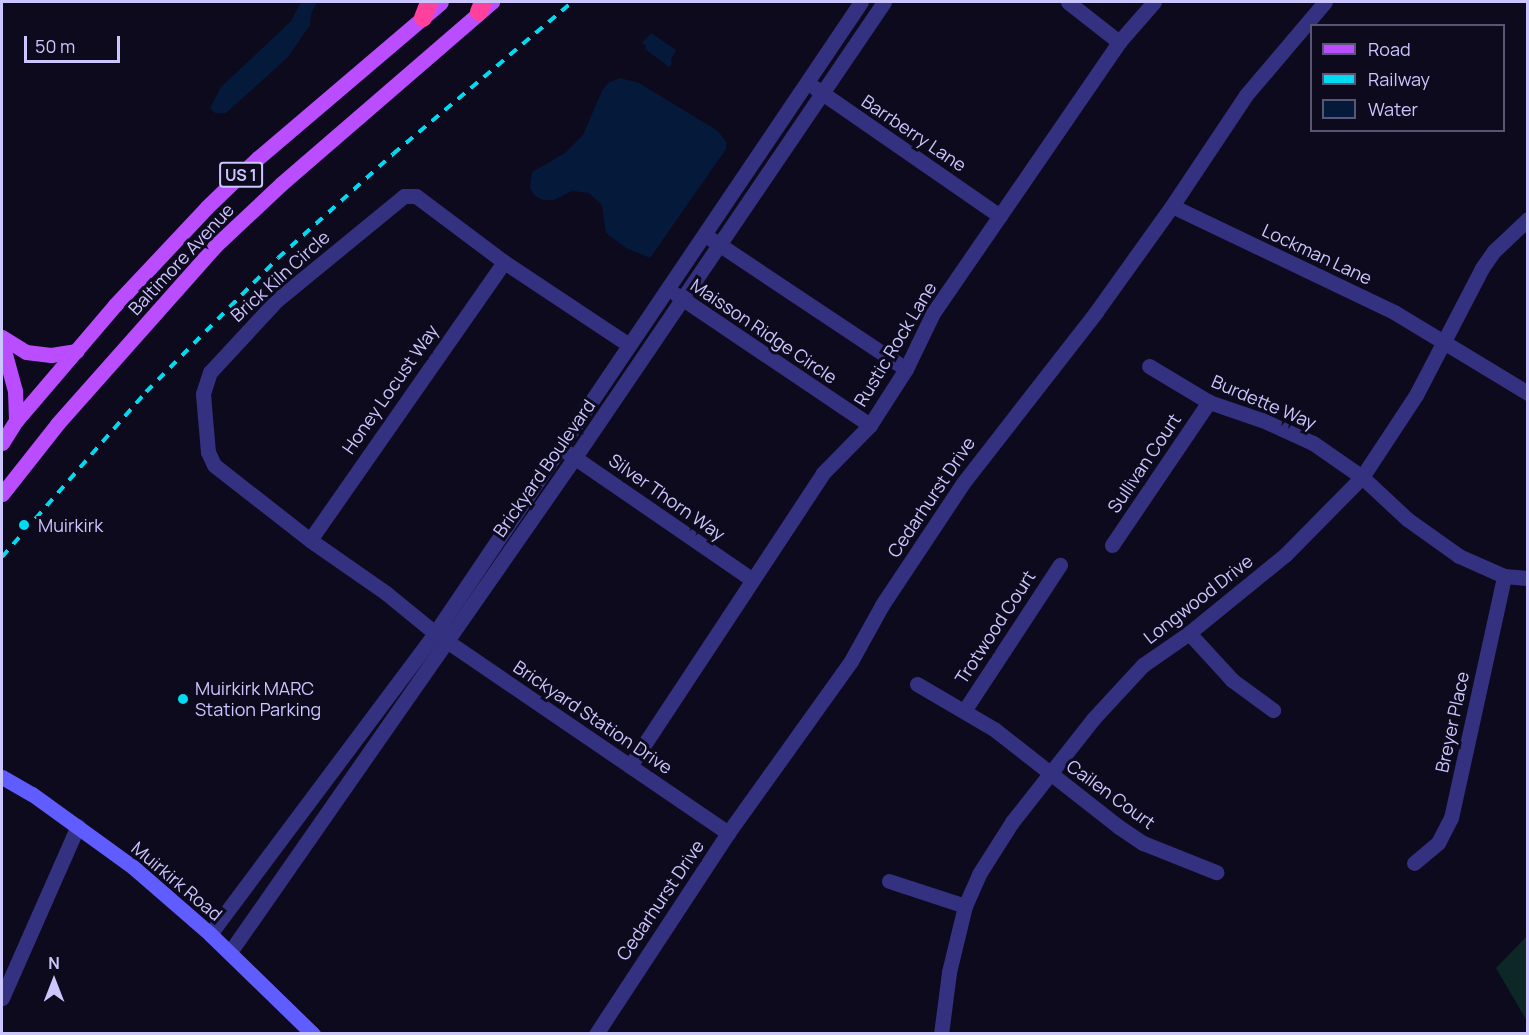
<!DOCTYPE html>
<style>
body{margin:0}
#map{position:relative;width:1529px;height:1035px;overflow:hidden;background:#0d0a1d;font-family:Manrope,sans-serif}
div>[style]{position:absolute}
.green>*{inset:0;background:#0d2726}
.water>*{inset:0;background:#05193b}
.street>*{height:15px;margin:-7.5px;padding:0 7.5px;transform-origin:7.5px;border-radius:7.5px;background:#333180}
.secondary>*{height:15px;margin:-7.5px;padding:0 7.5px;transform-origin:7.5px;border-radius:7.5px;background:#5f5dff}
.primary>*{height:15px;margin:-7.5px;padding:0 7.5px;transform-origin:7.5px;border-radius:7.5px;background:#ba4dff}
.highway>*{height:18px;margin:-9px;padding:0 9px;transform-origin:9px;border-radius:9px;background:#ff419e}
.rail>*{height:4px;margin-top:-2px;transform-origin:0;background:repeating-linear-gradient(90deg,#00dbf1 0 9px,transparent 0 17px)}
.dots>*{width:16px;height:16px;translate:-50% -50%;box-sizing:border-box;border:3px solid #0d0a1d;border-radius:50%}
span{translate:-50% -50%;white-space:nowrap;text-align:center;line-height:1.15;-webkit-text-stroke:6px #0d0a1d;paint-order:stroke}
.shield-label span{padding:2px 4px;background:#0d0a1d;border:2px solid;border-radius:4px;-webkit-text-stroke-width:0}
.shield-label{font-size:16px;color:#ccc6ff;font-weight:700}
.street-label{font-size:18px;color:#ccc6ff}
.poi-label{font-size:18px;color:#ccc6ff}
.left{translate:0 -50%;text-align:left}
.frame{position:absolute;inset:0;border:3px solid #ccc6ff;pointer-events:none}
.legend{position:absolute;left:1310px;top:24px;width:195px;height:108px;box-sizing:border-box;background:#0d0a1d;border:2px solid #595577;margin:0;padding:8px 10px;list-style:none;font-size:18px;color:#ccc6ff}
.legend li{display:flex;align-items:center;gap:12px;height:30px}
.legend b{width:30px;border:2px solid #595577}
.north{position:absolute;left:24px;top:951px;width:60px;height:60px;-webkit-text-stroke:4px #0d0a1d;paint-order:stroke;rotate:0deg;font-size:16px;font-weight:700;line-height:24px;text-align:center;color:#ccc6ff}
.north::after{content:'';display:block;margin:auto;width:21px;height:27px;background:#ccc6ff;clip-path:polygon(50% 0,100% 100%,50% 72%,0 100%)}
.scale{position:absolute;left:24px;top:36px;width:96px;height:27px;box-sizing:border-box;border:3px solid #ccc6ff;border-top:0;padding-left:8px;font-size:18px;line-height:21px;white-space:nowrap;color:#ccc6ff;-webkit-text-stroke:4px #0d0a1d;paint-order:stroke}
</style>
<div id="map">
<div class="green">
<i style="clip-path:polygon(1527px 936px,1527px 1021px,1496px 968px)"></i>
</div>
<div class="water">
<i style="clip-path:polygon(301px 2px,317px 2px,311px 14px,310px 25px,288px 57px,226px 113px,215px 113px,210px 108px,221px 87px,291px 21px)"></i>
<i style="clip-path:polygon(651px 33px,676px 50px,671px 60px,672px 64px,669px 67px,645px 49px,646px 46px,642px 43px)"></i>
<i style="clip-path:polygon(620px 78px,639px 83px,718px 131px,727px 143px,726px 149px,650px 258px,626px 248px,606px 233px,602px 205px,589px 193px,572px 191px,554px 200px,543px 200px,535px 196px,530px 188px,532px 172px,565px 153px,583px 135px,602px 91px,608px 83px)"></i>
</div>
<div class="street">
<i style="left:1068px;top:2px;width:65px;rotate:38.1deg"></i>
<i style="left:815px;top:88px;width:225px;rotate:34.7deg"></i>
<i style="left:1172px;top:206px;width:246px;rotate:25.5deg"></i>
<i style="left:1394px;top:312px;width:157px;rotate:31.2deg"></i>
<i style="left:711px;top:239px;width:234px;rotate:33.7deg"></i>
<i style="left:677px;top:295px;width:233px;rotate:34deg"></i>
<i style="left:629px;top:345px;width:150px;rotate:-146.4deg"></i>
<i style="left:504px;top:262px;width:110px;rotate:-143.1deg"></i>
<i style="left:416px;top:196px;width:12px;rotate:180deg"></i>
<i style="left:404px;top:196px;width:164px;rotate:140.7deg"></i>
<i style="left:277px;top:300px;width:98px;rotate:132.9deg"></i>
<i style="left:210px;top:372px;width:23px;rotate:108deg"></i>
<i style="left:203px;top:394px;width:58px;rotate:85.1deg"></i>
<i style="left:208px;top:452px;width:14px;rotate:65deg"></i>
<i style="left:214px;top:465px;width:122px;rotate:38deg"></i>
<i style="left:310px;top:540px;width:93px;rotate:34.9deg"></i>
<i style="left:386px;top:593px;width:63px;rotate:39.2deg"></i>
<i style="left:435px;top:633px;width:355px;rotate:34.3deg"></i>
<i style="left:1149px;top:366px;width:70px;rotate:31deg"></i>
<i style="left:1209px;top:402px;width:56px;rotate:18.8deg"></i>
<i style="left:1262px;top:420px;width:56px;rotate:24.3deg"></i>
<i style="left:1313px;top:443px;width:60px;rotate:34.8deg"></i>
<i style="left:1362px;top:477px;width:62px;rotate:43deg"></i>
<i style="left:1407px;top:519px;width:64px;rotate:35.4deg"></i>
<i style="left:1459px;top:556px;width:49px;rotate:24deg"></i>
<i style="left:1504px;top:576px;width:24px;rotate:5deg"></i>
<i style="left:568px;top:453px;width:222px;rotate:34.5deg"></i>
<i style="left:310px;top:540px;width:339px;rotate:-55.1deg"></i>
<i style="left:1112px;top:545px;width:173px;rotate:-55.9deg"></i>
<i style="left:1189px;top:633px;width:64px;rotate:47.5deg"></i>
<i style="left:1232px;top:680px;width:51px;rotate:36.2deg"></i>
<i style="left:917px;top:684px;width:89px;rotate:30.3deg"></i>
<i style="left:994px;top:729px;width:159px;rotate:38.1deg"></i>
<i style="left:1119px;top:827px;width:29px;rotate:34deg"></i>
<i style="left:1143px;top:843px;width:79px;rotate:21.7deg"></i>
<i style="left:964px;top:711px;width:175px;rotate:-56.7deg"></i>
<i style="left:630px;top:766px;width:351px;rotate:-56.6deg"></i>
<i style="left:823px;top:473px;width:67px;rotate:-45.6deg"></i>
<i style="left:870px;top:425px;width:67px;rotate:-57.3deg"></i>
<i style="left:906px;top:369px;width:62px;rotate:-64.3deg"></i>
<i style="left:933px;top:313px;width:329px;rotate:-55.5deg"></i>
<i style="left:1119px;top:42px;width:53px;rotate:-48.8deg"></i>
<i style="left:1414px;top:863px;width:31px;rotate:-40deg"></i>
<i style="left:1438px;top:843px;width:28px;rotate:-63deg"></i>
<i style="left:1451px;top:818px;width:248px;rotate:-77.6deg"></i>
<i style="left:889px;top:881px;width:80px;rotate:18.2deg"></i>
<i style="left:210px;top:934px;width:376px;rotate:-53.2deg"></i>
<i style="left:435px;top:633px;width:761px;rotate:-55.98deg"></i>
<i style="left:230px;top:952px;width:603px;rotate:-55.12deg"></i>
<i style="left:575px;top:457px;width:550px;rotate:-55.82deg"></i>
<i style="left:2px;top:998px;width:188px;rotate:-66.2deg"></i>
<i style="left:596px;top:1034px;width:240px;rotate:-56.7deg"></i>
<i style="left:728px;top:833px;width:211px;rotate:-54.4deg"></i>
<i style="left:851px;top:661px;width:64px;rotate:-61deg"></i>
<i style="left:882px;top:605px;width:146px;rotate:-56.4deg"></i>
<i style="left:963px;top:483px;width:217px;rotate:-52.1deg"></i>
<i style="left:1096px;top:312px;width:130px;rotate:-54.4deg"></i>
<i style="left:1172px;top:206px;width:133px;rotate:-56.3deg"></i>
<i style="left:1246px;top:95px;width:122px;rotate:-49.7deg"></i>
<i style="left:941px;top:1034px;width:63px;rotate:-82.6deg"></i>
<i style="left:949px;top:972px;width:68px;rotate:-76.4deg"></i>
<i style="left:965px;top:906px;width:35px;rotate:-66deg"></i>
<i style="left:979px;top:874px;width:62px;rotate:-57.6deg"></i>
<i style="left:1012px;top:822px;width:131px;rotate:-51.8deg"></i>
<i style="left:1093px;top:719px;width:74px;rotate:-47.2deg"></i>
<i style="left:1143px;top:665px;width:56px;rotate:-34.8deg"></i>
<i style="left:1189px;top:633px;width:124px;rotate:-39.1deg"></i>
<i style="left:1285px;top:555px;width:110px;rotate:-45.4deg"></i>
<i style="left:1362px;top:477px;width:98px;rotate:-56.6deg"></i>
<i style="left:1416px;top:395px;width:143px;rotate:-62.5deg"></i>
<i style="left:1482px;top:268px;width:21px;rotate:-55deg"></i>
<i style="left:1494px;top:251px;width:47px;rotate:-43.3deg"></i>
</div>
<div class="secondary">
<i style="left:2px;top:777px;width:34px;rotate:30deg"></i>
<i style="left:32px;top:794px;width:125px;rotate:35.9deg"></i>
<i style="left:133px;top:867px;width:102px;rotate:41deg"></i>
<i style="left:210px;top:934px;width:144px;rotate:44.2deg"></i>
</div>
<div class="primary">
<i style="left:2px;top:337px;width:28px;rotate:32deg"></i>
<i style="left:26px;top:352px;width:25px;rotate:7deg"></i>
<i style="left:51px;top:355px;width:26px;rotate:-9deg"></i>
<i style="left:2px;top:343px;width:50px;rotate:74.8deg"></i>
<i style="left:15px;top:391px;width:30px;rotate:88deg"></i>
<i style="left:2px;top:443px;width:26px;rotate:-58deg"></i>
<i style="left:16px;top:421px;width:153px;rotate:-49.5deg"></i>
<i style="left:115px;top:305px;width:134px;rotate:-46.8deg"></i>
<i style="left:207px;top:207px;width:71px;rotate:-43.9deg"></i>
<i style="left:258px;top:158px;width:240px;rotate:-40.4deg"></i>
<i style="left:2px;top:494px;width:90px;rotate:-51.7deg"></i>
<i style="left:58px;top:423px;width:237px;rotate:-48.4deg"></i>
<i style="left:215px;top:246px;width:91px;rotate:-43.2deg"></i>
<i style="left:281px;top:184px;width:279px;rotate:-40.8deg"></i>
</div>
<div class="highway">
<i style="left:479px;top:12px;width:11px;rotate:-68deg"></i>
<i style="left:423px;top:18px;width:17px;rotate:-69deg"></i>
</div>
<div class="rail">
<i style="left:2px;top:557px;width:219px;rotate:-48.9deg"></i>
<i style="left:146px;top:392px;width:188px;rotate:-45.4deg"></i>
<i style="left:278px;top:258px;width:155px;rotate:-42.1deg"></i>
<i style="left:393px;top:154px;width:235px;rotate:-40.3deg"></i>
</div>
<div class="dots">
<i style="left:24px;top:525px;background:#00dbf1"></i>
<i style="left:183px;top:699px;background:#00dbf1"></i>
</div>
<div class="shield-label">
<span style="left:241px;top:175px">US 1</span>
</div>
<div class="street-label">
<span style="left:914px;top:133px;rotate:34deg">Barrberry Lane</span>
<span style="left:1317px;top:254px;rotate:25deg">Lockman Lane</span>
<span style="left:181px;top:259px;rotate:-47deg">Baltimore Avenue</span>
<span style="left:280px;top:276px;rotate:-42deg">Brick Kiln Circle</span>
<span style="left:764px;top:331px;rotate:34deg">Maisson Ridge Circle</span>
<span style="left:895px;top:344px;rotate:-59deg">Rustic Rock Lane</span>
<span style="left:390px;top:389px;rotate:-55deg">Honey Locust Way</span>
<span style="left:1264px;top:402px;rotate:23deg">Burdette Way</span>
<span style="left:1144px;top:463px;rotate:-56deg">Sullivan Court</span>
<span style="left:544px;top:468px;rotate:-55deg">Brickyard Boulevard</span>
<span style="left:667px;top:497px;rotate:35deg">Silver Thorn Way</span>
<span style="left:931px;top:497px;rotate:-56deg">Cedarhurst Drive</span>
<span style="left:1198px;top:599px;rotate:-38deg">Longwood Drive</span>
<span style="left:995px;top:627px;rotate:-57deg">Trotwood Court</span>
<span style="left:593px;top:717px;rotate:34deg">Brickyard Station Drive</span>
<span style="left:1452px;top:722px;rotate:-78deg">Breyer Place</span>
<span style="left:1111px;top:794px;rotate:36deg">Cailen Court</span>
<span style="left:177px;top:881px;rotate:40deg">Muirkirk Road</span>
<span style="left:660px;top:900px;rotate:-56deg">Cedarhurst Drive</span>
</div>
<div class="poi-label">
<span class="left" style="left:38px;top:525px">Muirkirk</span>
<span class="left" style="left:195px;top:699px">Muirkirk MARC<br>Station Parking</span>
</div>
<div class="frame"></div>
<ul class="legend">
<li><b style="height:8px;background:#ba4dff"></b>Road</li>
<li><b style="height:8px;background:#00dbf1"></b>Railway</li>
<li><b style="height:16px;background:#05193b"></b>Water</li>
</ul>
<div class="north">N</div>
<div class="scale">50 m</div>
</div>
